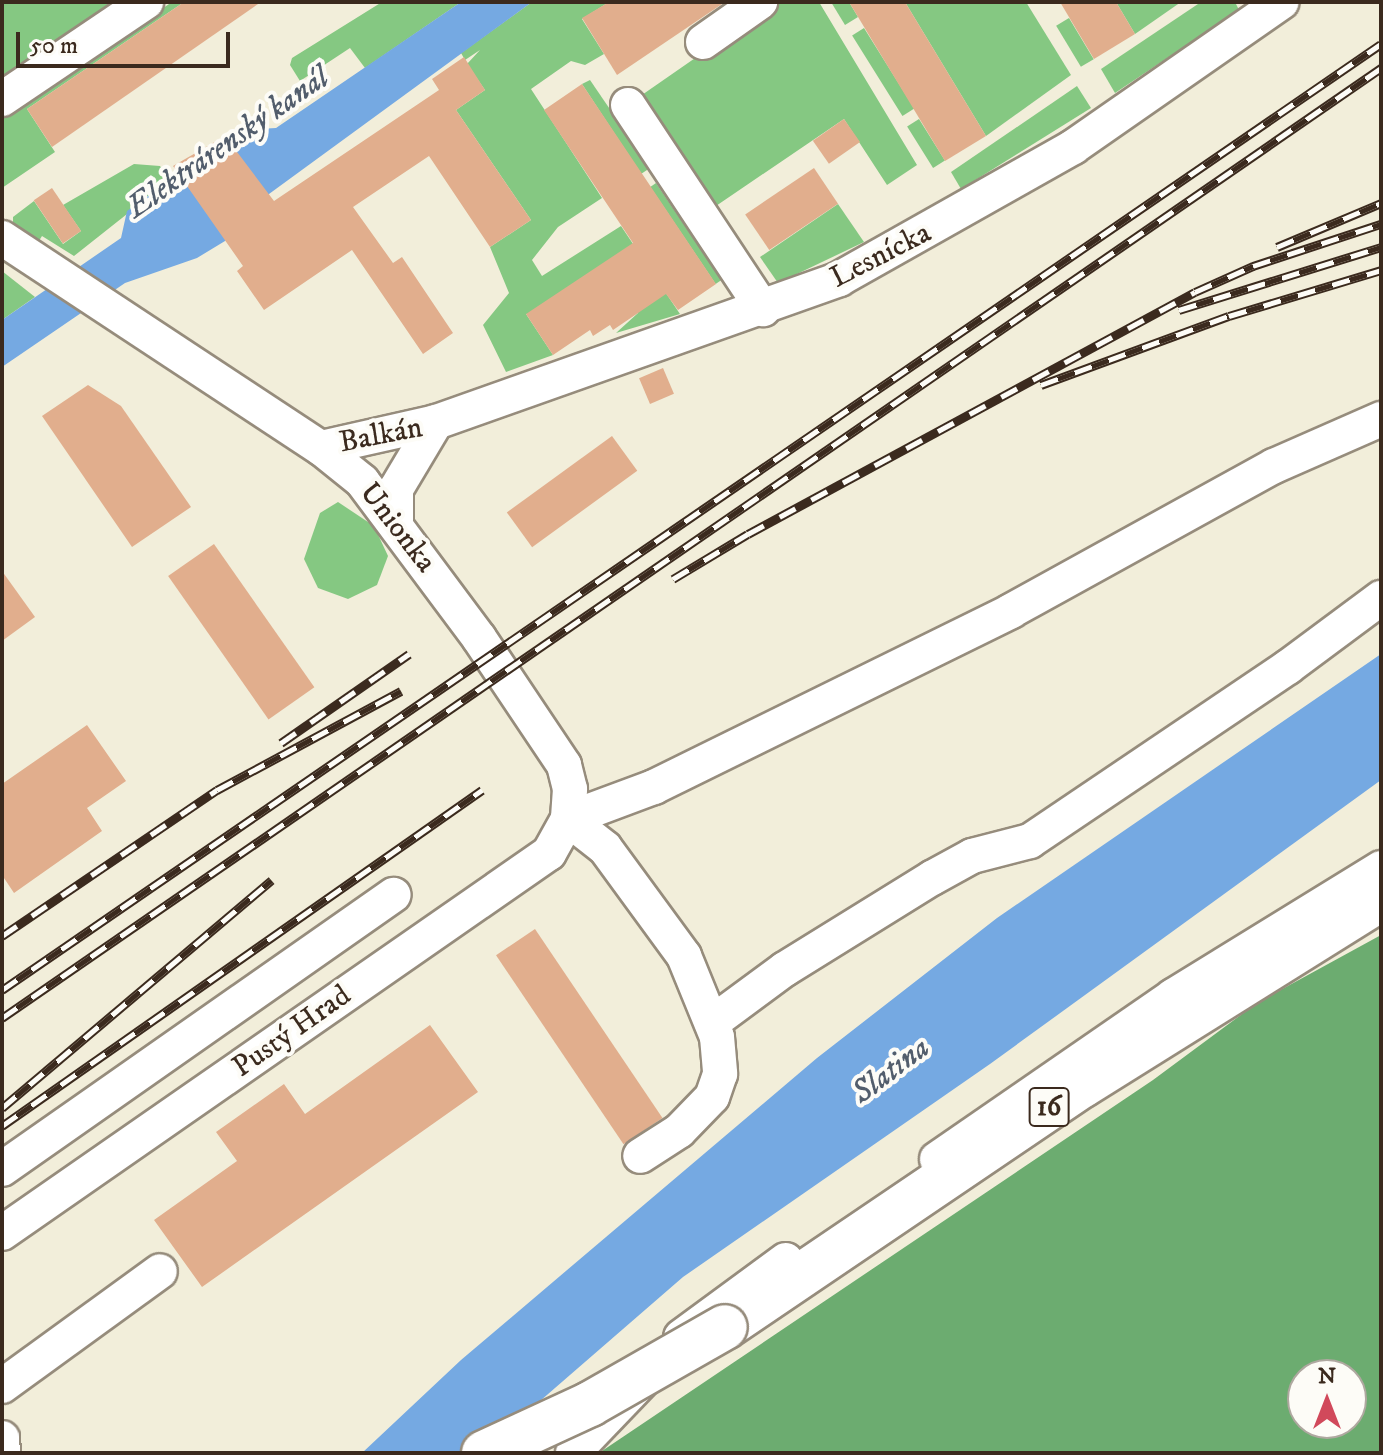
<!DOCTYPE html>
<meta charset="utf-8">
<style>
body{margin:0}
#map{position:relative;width:1383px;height:1455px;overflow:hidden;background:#f2eeda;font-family:"IM FELL DW Pica",serif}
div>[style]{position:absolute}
.green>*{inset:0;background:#85c882;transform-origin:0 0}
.forest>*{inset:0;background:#6cac70}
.water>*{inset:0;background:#75a9e2}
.building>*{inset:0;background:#e1ae8d;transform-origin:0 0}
.roads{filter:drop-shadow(2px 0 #968c7c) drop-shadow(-2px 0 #968c7c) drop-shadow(0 2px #968c7c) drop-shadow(0 -2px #968c7c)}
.minor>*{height:34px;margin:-17px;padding:0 17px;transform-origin:17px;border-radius:17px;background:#fff}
.major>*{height:44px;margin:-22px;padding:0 22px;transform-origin:22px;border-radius:22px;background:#fff}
.rail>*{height:9px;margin-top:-4.5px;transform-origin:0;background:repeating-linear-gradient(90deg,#fdfcf7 0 18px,#3b2a1e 0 36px);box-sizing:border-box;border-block:2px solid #3b2a1e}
.bridges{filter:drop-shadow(2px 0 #968c7c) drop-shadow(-2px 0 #968c7c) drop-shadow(0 2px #968c7c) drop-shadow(0 -2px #968c7c)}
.major-bridge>*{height:44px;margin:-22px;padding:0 22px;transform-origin:22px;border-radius:22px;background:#fff}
span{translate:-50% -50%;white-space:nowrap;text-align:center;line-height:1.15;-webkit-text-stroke:8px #fdfcf7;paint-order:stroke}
.shield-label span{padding:2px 6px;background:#fdfcf7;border:2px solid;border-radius:6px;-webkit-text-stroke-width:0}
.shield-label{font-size:28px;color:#3b2a1e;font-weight:700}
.street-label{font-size:30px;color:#3b2a1e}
.water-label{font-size:32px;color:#525d6c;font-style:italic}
.frame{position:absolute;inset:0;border:4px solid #3b2a1e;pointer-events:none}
.north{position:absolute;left:1287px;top:1359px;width:80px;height:80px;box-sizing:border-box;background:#fdfcf7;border:2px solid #afa8a0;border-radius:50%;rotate:0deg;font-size:22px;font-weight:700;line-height:32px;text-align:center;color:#3b2a1e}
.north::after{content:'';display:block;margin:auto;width:28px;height:36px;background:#d1495b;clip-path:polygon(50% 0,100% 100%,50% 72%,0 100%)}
.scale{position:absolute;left:16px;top:32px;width:214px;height:36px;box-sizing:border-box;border:4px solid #3b2a1e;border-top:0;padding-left:10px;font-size:24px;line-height:28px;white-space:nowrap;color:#3b2a1e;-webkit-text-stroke:6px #fdfcf7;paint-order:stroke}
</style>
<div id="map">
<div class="green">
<i style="clip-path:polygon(2px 2px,122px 2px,2px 81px)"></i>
<i style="clip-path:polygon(172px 2px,184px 2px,27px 109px,55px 152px,2px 188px,2px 118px)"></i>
<i style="clip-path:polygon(382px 2px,461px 2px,365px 68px,350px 48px,300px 81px,290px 65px,292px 58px)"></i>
<i style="clip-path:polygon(532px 2px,609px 2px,582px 19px,604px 54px,585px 65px,571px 61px,531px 89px,602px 198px,558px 227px,532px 260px,542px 276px,621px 226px,680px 314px,616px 333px,638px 313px,526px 314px,553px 355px,506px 372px,483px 325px,509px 293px,490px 247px,531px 220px,456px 110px,485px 90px,467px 64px,480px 50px,465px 60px,461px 53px)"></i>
<i style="clip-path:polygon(776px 2px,819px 2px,917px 165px,887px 185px,844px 119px,713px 208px,639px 97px)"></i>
<i style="clip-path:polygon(831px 2px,849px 2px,858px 17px,845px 25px)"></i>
<i style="clip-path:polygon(905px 2px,1026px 2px,1071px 75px,986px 136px)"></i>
<i style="clip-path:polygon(1116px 2px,1181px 2px,1135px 34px)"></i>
<i style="clip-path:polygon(1201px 2px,1235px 2px,1239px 10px,1115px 93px,1101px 69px)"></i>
<i style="left:1069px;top:18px;width:48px;height:15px;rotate:59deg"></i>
<i style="left:864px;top:28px;width:95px;height:14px;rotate:58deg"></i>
<i style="clip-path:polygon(590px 80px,650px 168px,641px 174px,582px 84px)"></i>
<i style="clip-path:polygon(1077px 86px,1091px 108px,961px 189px,951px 172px)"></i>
<i style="left:919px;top:119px;width:49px;height:14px;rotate:58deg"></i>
<i style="clip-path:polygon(134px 164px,160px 166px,170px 180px,74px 256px,42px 236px,37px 244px,13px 223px,13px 217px,34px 201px,63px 244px,81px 231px,63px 205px)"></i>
<i style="left:656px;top:183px;width:117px;height:7px;rotate:56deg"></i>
<i style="clip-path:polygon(838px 204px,864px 242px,778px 283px,760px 257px)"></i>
<i style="clip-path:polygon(2px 271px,35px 297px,2px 320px)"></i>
<i style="clip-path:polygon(338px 502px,374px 526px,388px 556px,377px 585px,348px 599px,318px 588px,304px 559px,320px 513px)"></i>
</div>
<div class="forest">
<i style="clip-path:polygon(evenodd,1381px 935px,1381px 1453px,599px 1453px,1153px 1080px,1257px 1003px,1381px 935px,1303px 1375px,1351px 1375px,1351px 1423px,1303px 1423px,1303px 1375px)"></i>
</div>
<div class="water">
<i style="clip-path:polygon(461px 2px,532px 2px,269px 194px,225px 241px,197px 258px,125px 283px,2px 367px,2px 320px,121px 238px,127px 211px,239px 130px,276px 128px)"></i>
<i style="clip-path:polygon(1381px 654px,1381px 780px,990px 1064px,683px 1277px,480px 1453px,362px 1453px,461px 1360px,817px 1058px,997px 918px)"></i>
</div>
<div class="building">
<i style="clip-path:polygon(184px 2px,261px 2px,52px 147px,27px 109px)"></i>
<i style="clip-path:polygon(609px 2px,725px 2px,617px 75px,582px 18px)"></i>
<i style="clip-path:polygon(849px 2px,905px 2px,986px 136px,945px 161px)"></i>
<i style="clip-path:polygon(1060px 2px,1116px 2px,1135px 34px,1094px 59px)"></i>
<i style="clip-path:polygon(464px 57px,485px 90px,456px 110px,531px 220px,490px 247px,429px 156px,353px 207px,393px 263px,402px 257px,453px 333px,423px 354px,352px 250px,264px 310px,237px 271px,243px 266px,173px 166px,225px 136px,274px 201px,439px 90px,432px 79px)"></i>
<i style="clip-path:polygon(582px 84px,716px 284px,678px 310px,666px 294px,613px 330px,610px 325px,593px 336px,590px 330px,553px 355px,526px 314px,633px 243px,544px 110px)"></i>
<i style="left:844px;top:119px;width:28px;height:38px;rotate:55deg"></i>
<i style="left:814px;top:168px;width:43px;height:83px;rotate:56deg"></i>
<i style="left:52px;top:188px;width:52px;height:22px;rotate:56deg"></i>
<i style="left:663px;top:368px;width:28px;height:26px;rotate:67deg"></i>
<i style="clip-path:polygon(88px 385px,121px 406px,191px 507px,132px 547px,42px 416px)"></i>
<i style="left:612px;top:436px;width:43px;height:130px;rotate:54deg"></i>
<i style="left:214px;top:544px;width:175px;height:56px;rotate:55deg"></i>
<i style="clip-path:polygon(2px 571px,35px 617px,2px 641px)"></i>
<i style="clip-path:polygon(87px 725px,126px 781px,87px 808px,102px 831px,14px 893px,2px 875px,2px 784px)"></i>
<i style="left:535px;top:929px;width:228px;height:47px;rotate:56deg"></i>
<i style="clip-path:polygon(430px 1025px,478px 1092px,202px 1287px,154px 1220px,237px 1161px,216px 1132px,284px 1084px,305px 1114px)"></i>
</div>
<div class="roads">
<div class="minor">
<i style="left:703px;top:42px;width:70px;rotate:-35.1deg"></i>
<i style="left:2px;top:99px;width:174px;rotate:-34deg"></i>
<i style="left:628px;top:105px;width:245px;rotate:56.5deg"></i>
<i style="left:2px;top:238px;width:382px;rotate:33.4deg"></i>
<i style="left:321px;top:448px;width:53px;rotate:38.8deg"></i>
<i style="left:362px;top:481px;width:196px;rotate:53.3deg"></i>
<i style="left:479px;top:638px;width:153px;rotate:56.2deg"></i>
<i style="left:564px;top:765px;width:25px;rotate:76deg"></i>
<i style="left:570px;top:789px;width:30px;rotate:94deg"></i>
<i style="left:568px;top:819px;width:39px;rotate:119deg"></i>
<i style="left:549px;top:853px;width:666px;rotate:145.21deg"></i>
<i style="left:321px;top:448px;width:118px;rotate:-12.7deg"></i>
<i style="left:436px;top:422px;width:428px;rotate:-19.5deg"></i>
<i style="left:839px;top:279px;width:269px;rotate:-29.4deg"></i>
<i style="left:1073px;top:147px;width:254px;rotate:-34.8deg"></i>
<i style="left:396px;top:520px;width:31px;rotate:-90deg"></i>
<i style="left:396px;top:489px;width:78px;rotate:-59.2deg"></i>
<i style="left:568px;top:819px;width:92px;rotate:-20.4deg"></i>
<i style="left:654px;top:787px;width:398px;rotate:-26.2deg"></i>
<i style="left:1011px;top:611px;width:300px;rotate:-28.9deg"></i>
<i style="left:1274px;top:466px;width:117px;rotate:-23.7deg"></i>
<i style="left:568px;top:819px;width:47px;rotate:38.1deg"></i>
<i style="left:605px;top:848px;width:134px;rotate:53.8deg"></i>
<i style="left:684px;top:956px;width:87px;rotate:67.8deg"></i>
<i style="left:717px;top:1037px;width:37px;rotate:85deg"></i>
<i style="left:720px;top:1074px;width:24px;rotate:109deg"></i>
<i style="left:712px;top:1097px;width:47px;rotate:134.1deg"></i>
<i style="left:679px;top:1131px;width:46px;rotate:147.3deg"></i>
<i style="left:713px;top:1022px;width:89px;rotate:-36.4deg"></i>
<i style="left:785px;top:969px;width:173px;rotate:-31.8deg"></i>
<i style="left:932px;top:878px;width:46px;rotate:-28.8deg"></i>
<i style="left:972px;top:856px;width:60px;rotate:-14.5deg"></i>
<i style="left:1030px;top:841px;width:311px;rotate:-34deg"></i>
<i style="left:1288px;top:667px;width:116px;rotate:-36.6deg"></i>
<i style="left:937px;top:1159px;width:287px;rotate:-34.6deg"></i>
<i style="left:1173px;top:996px;width:244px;rotate:-31.6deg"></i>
<i style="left:2px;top:1169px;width:478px;rotate:-35deg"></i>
<i style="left:681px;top:1337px;width:130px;rotate:-36.3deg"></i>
<i style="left:2px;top:1386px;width:195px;rotate:-36deg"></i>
<i style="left:2px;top:1438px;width:15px;rotate:86deg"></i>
<i style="left:573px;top:1453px;width:98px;rotate:-46.2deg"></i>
</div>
<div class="major">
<i style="left:725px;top:1327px;width:432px;rotate:-34.1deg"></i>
<i style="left:1083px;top:1085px;width:351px;rotate:-32deg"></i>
</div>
</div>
<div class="rail">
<i style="left:1277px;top:247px;width:113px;rotate:-22.9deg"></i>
<i style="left:1179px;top:310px;width:212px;rotate:-17.3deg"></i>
<i style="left:1041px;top:385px;width:200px;rotate:-20.2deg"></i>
<i style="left:1229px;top:316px;width:159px;rotate:-16.8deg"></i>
<i style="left:673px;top:579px;width:87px;rotate:-31deg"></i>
<i style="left:748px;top:534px;width:508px;rotate:-28.43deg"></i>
<i style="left:1195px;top:292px;width:64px;rotate:-24.1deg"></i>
<i style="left:1253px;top:266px;width:135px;rotate:-18.2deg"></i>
<i style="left:281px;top:743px;width:156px;rotate:-34.8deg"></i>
<i style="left:2px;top:936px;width:260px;rotate:-34.2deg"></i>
<i style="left:217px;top:790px;width:209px;rotate:-28.3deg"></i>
<i style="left:2px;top:990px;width:1672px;rotate:-34.45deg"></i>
<i style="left:2px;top:1018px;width:1675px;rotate:-34.56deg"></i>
<i style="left:2px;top:1108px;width:353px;rotate:-40.2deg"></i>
<i style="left:2px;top:1126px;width:586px;rotate:-34.99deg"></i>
</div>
<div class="bridges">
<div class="major-bridge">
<i style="left:484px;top:1453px;width:117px;rotate:-24.8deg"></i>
<i style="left:590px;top:1404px;width:155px;rotate:-29.7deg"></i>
</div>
</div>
<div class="shield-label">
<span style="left:1049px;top:1107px">16</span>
</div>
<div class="street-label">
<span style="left:881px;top:256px;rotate:-27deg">Lesnícka</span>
<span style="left:381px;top:436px;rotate:-11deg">Balkán</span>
<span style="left:397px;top:528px;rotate:52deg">Unionka</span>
<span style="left:292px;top:1032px;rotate:-35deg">Pustý Hrad</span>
</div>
<div class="water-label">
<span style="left:228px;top:143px;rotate:-35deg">Elektrárenský kanál</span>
<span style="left:891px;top:1071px;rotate:-37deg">Slatina</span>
</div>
<div class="frame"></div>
<div class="north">N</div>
<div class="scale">50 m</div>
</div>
